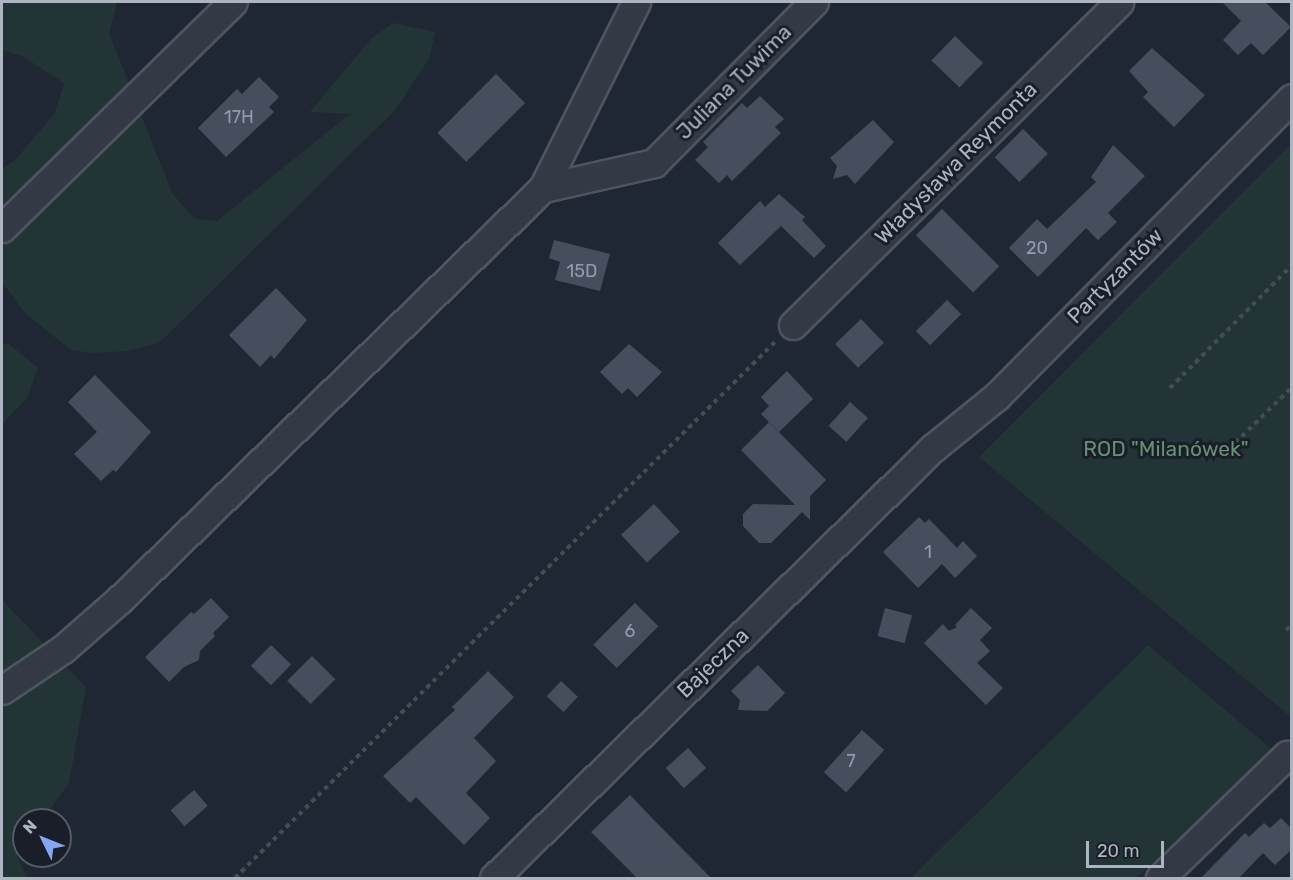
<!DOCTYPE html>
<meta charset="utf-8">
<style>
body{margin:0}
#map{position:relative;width:1293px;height:880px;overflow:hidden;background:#202734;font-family:Rubik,sans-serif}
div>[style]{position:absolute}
.green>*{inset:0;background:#233436}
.building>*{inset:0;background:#464e5e;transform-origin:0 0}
.path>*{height:4px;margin-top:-2px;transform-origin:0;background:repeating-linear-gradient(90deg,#3f4f52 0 4.5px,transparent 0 9px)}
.roads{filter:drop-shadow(2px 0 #4e5460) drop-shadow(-2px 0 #4e5460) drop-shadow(0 2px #4e5460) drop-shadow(0 -2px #4e5460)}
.street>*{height:27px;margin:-13.5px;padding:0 13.5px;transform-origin:13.5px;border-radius:13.5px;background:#333945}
span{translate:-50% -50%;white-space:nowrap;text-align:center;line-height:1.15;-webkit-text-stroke:6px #191e29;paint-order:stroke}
.number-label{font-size:18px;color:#939aa9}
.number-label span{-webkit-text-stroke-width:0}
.street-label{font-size:21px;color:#adb4c2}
.park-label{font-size:21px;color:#669072}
.frame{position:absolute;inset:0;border:3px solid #adb4c2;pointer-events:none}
.north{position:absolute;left:12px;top:808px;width:60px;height:60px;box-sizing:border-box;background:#191e29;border:2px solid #545a66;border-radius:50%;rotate:313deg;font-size:16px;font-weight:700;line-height:24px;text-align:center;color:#adb4c2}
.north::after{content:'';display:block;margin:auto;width:21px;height:27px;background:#83a7f1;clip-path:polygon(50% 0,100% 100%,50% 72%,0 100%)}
.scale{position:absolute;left:1086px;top:841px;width:78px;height:27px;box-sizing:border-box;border:3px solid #adb4c2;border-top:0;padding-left:8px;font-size:18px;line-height:21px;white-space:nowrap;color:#adb4c2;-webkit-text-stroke:4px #191e29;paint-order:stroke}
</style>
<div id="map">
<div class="green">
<i style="clip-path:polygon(2px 2px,117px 2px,109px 33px,172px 193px,194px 218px,217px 221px,350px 114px,310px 112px,371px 39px,393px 23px,435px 32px,430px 57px,396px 109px,159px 343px,127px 351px,93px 353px,71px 350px,25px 313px,2px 282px,2px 170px,15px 160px,55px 113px,64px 83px,22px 56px,2px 50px)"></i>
<i style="clip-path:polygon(1291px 144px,1291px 717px,979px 457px)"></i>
<i style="clip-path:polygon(2px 344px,9px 344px,38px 368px,27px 398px,2px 424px)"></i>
<i style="clip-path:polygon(2px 600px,86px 687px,69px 783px,42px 820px,24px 820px,24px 845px,17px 856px,27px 878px,2px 878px)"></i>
<i style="clip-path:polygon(1148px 645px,1273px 750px,1136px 878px,911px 878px)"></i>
</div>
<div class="building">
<i style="clip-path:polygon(1222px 2px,1265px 2px,1291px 27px,1263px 55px,1251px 43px,1238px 55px,1223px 40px,1241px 21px)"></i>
<i style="left:955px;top:36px;width:39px;height:34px;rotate:44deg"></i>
<i style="clip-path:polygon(1152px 48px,1205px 95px,1174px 127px,1143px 97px,1148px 92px,1129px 71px)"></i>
<i style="left:496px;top:74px;width:41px;height:83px;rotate:45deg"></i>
<i style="clip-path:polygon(259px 77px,279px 97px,269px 107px,274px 112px,226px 157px,198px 128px,237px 89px,242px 94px)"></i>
<i style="clip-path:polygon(760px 96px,784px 119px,775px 127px,781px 133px,732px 181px,727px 175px,719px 183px,695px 160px,708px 147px,703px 142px,742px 103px,747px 108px)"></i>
<i style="clip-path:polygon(873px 120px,894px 142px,855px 184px,847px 175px,833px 179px,837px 166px,830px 158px)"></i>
<i style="left:1023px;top:129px;width:35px;height:40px;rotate:45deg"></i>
<i style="clip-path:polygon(1113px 145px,1145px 176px,1108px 213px,1117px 222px,1098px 240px,1086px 228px,1038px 277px,1009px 248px,1037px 219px,1047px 229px,1096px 182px,1091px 177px)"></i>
<i style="clip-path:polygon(779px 194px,805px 217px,802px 220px,826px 246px,814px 258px,781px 226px,740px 265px,718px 243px,760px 201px,765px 207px)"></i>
<i style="left:942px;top:209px;width:81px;height:37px;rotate:45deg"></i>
<i style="clip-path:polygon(554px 240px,610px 254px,600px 291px,555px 280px,560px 262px,549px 258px)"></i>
<i style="clip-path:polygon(276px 288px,307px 320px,274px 359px,271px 355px,260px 367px,229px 335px)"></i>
<i style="left:947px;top:300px;width:20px;height:44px;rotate:45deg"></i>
<i style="left:861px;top:319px;width:33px;height:36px;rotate:46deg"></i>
<i style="clip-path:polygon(629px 344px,662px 372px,637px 397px,628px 388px,622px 394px,600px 372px)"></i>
<i style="clip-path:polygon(787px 371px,813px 399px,779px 432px,761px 414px,769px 406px,761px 397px)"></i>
<i style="clip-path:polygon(95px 375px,151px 432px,116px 472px,113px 470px,101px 481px,74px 454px,97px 432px,68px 402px)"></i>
<i style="left:850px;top:402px;width:24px;height:32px;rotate:42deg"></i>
<i style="clip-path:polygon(769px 422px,826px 480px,810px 496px,810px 520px,802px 512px,771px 543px,759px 543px,743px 526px,743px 514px,753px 504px,795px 505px,741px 450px)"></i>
<i style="left:654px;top:504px;width:38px;height:45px;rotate:47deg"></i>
<i style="clip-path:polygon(919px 517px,925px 523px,929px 519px,957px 548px,963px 541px,977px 556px,955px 578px,942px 564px,918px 588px,883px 552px)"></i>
<i style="clip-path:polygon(211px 598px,229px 617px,213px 633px,215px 636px,200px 651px,199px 660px,184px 667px,169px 682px,145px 657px,191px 612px,194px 614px)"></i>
<i style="left:635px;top:603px;width:33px;height:59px;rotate:45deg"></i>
<i style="left:885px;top:608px;width:28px;height:29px;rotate:15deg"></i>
<i style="clip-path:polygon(971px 608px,992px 628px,980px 640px,990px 651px,977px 663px,1003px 688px,986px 705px,924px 643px,943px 624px,949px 631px,957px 627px,955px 625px)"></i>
<i style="left:271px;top:645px;width:28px;height:29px;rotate:44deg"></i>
<i style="left:312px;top:656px;width:33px;height:35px;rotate:45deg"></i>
<i style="clip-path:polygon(758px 665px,785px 693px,767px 711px,738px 710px,740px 700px,731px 691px)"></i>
<i style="clip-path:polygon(488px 671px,514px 697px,474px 738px,496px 761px,466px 793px,490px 818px,464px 845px,416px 797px,410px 803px,383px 776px,455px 710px,452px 707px)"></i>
<i style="left:561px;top:681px;width:23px;height:21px;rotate:43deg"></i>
<i style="left:862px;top:730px;width:30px;height:57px;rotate:42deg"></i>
<i style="left:688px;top:748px;width:27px;height:30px;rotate:48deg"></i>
<i style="left:194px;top:790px;width:21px;height:31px;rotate:49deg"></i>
<i style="clip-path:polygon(630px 795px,651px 817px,712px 879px,638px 879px,591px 832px)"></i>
<i style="clip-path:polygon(1281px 818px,1292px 829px,1292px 849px,1275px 865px,1263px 853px,1238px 879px,1200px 879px,1245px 833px,1249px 837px,1264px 823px,1270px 828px)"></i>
</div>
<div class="path">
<i style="left:1170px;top:388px;width:173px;rotate:-45.2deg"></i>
<i style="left:1229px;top:449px;width:88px;rotate:-44.5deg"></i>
<i style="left:1286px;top:630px;width:8px;rotate:-40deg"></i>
<i style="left:235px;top:878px;width:761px;rotate:-44.79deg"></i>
</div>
<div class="roads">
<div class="street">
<i style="left:543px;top:188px;width:208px;rotate:-63.4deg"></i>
<i style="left:2px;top:228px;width:323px;rotate:-44.4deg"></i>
<i style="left:793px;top:325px;width:459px;rotate:-44.7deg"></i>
<i style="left:2px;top:690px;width:73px;rotate:-33.9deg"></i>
<i style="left:63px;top:649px;width:74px;rotate:-41.2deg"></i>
<i style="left:119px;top:600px;width:591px;rotate:-44.18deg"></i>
<i style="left:543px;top:188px;width:114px;rotate:-12.7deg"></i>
<i style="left:654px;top:163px;width:227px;rotate:-45.2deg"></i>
<i style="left:494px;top:878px;width:615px;rotate:-44.41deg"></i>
<i style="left:933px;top:448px;width:82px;rotate:-39.1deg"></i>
<i style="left:997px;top:396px;width:419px;rotate:-45.3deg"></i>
<i style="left:1160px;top:878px;width:177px;rotate:-44.1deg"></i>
</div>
</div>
<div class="number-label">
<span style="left:239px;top:117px">17H</span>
<span style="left:1037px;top:248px">20</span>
<span style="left:582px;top:271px">15D</span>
<span style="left:928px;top:552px">1</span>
<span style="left:630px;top:631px">6</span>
<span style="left:851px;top:761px">7</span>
</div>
<div class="street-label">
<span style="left:734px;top:82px;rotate:-45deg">Juliana Tuwima</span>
<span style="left:956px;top:163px;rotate:-45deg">Władysława Reymonta</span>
<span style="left:1115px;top:276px;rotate:-45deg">Partyzantów</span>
<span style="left:713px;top:663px;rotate:-44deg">Bajeczna</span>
</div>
<div class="park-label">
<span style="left:1166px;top:449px">ROD "Milanówek"</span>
</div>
<div class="frame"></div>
<div class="north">N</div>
<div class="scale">20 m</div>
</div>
